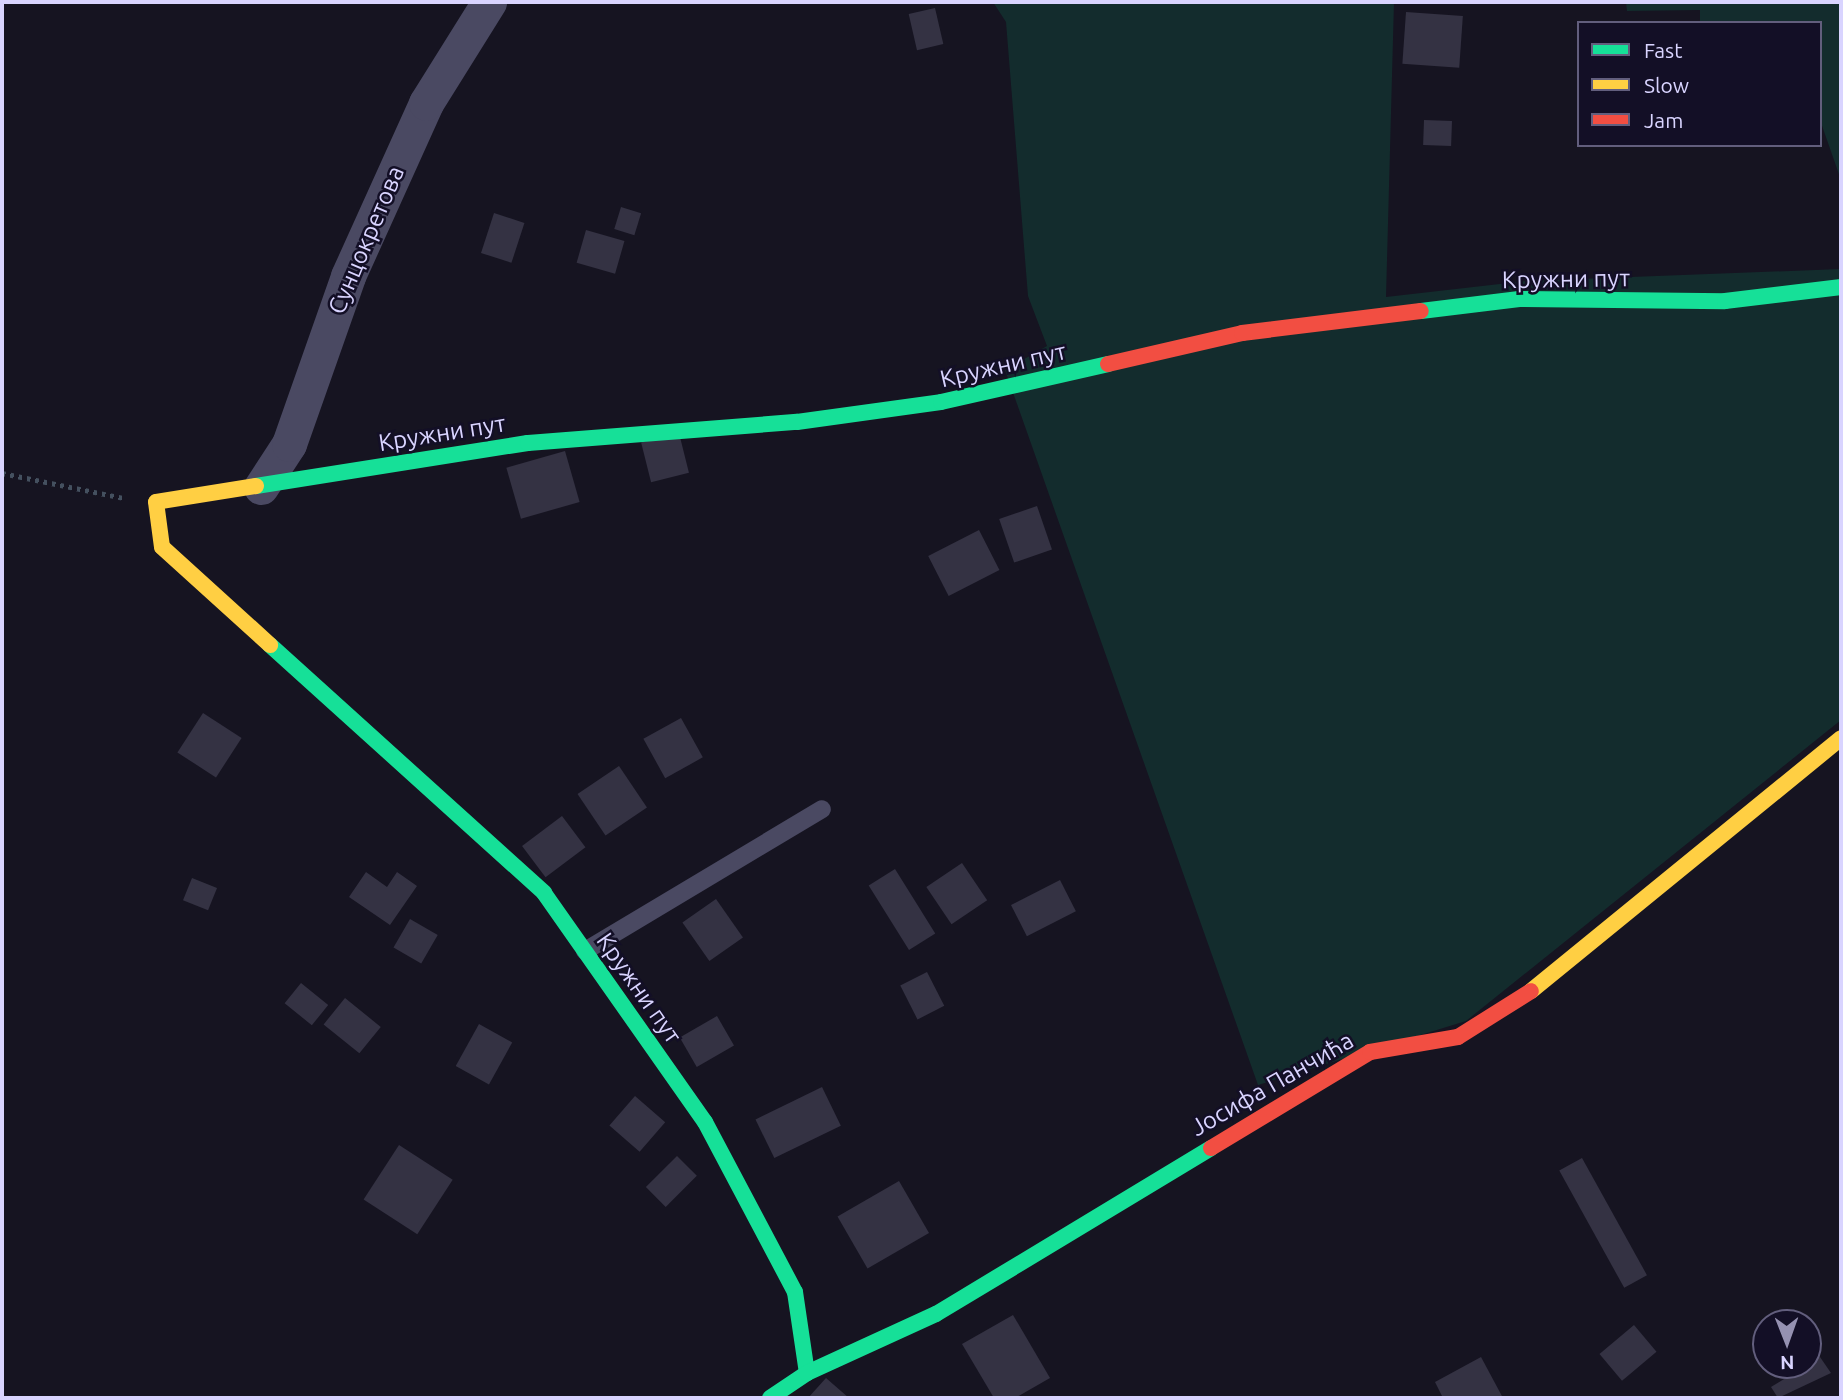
<!DOCTYPE html>
<meta charset="utf-8">
<style>
body{margin:0}
#map{position:relative;width:1843px;height:1400px;overflow:hidden;background:#161421;font-family:Ubuntu,sans-serif}
div>[style]{position:absolute}
.green>*{inset:0;background:#132c2d}
.building>*{inset:0;background:#343243;transform-origin:0 0}
.path>*{height:4.5px;margin-top:-2.25px;transform-origin:0;background:repeating-linear-gradient(90deg,#44505f 0 3.5px,transparent 0 8.5px)}
.lane>*{height:18px;margin:-9px;padding:0 9px;transform-origin:9px;border-radius:9px;background:#4a4962}
.street>*{height:35px;margin:-17.5px;padding:0 17.5px;transform-origin:17.5px;border-radius:17.5px;background:#4a4962}
.fast>*{height:16px;margin:-8px;padding:0 8px;transform-origin:8px;border-radius:8px;background:#16e098}
.slow>*{height:16px;margin:-8px;padding:0 8px;transform-origin:8px;border-radius:8px;background:#ffcf43}
.jam>*{height:16px;margin:-8px;padding:0 8px;transform-origin:8px;border-radius:8px;background:#f24e42}
span{translate:-50% -50%;white-space:nowrap;text-align:center;line-height:1.15;-webkit-text-stroke:5px #130f26;paint-order:stroke}
.street-label{font-size:24px;color:#d9d4ff}
.frame{position:absolute;inset:0;border:4px solid #d9d4ff;pointer-events:none}
.legend{position:absolute;left:1577px;top:21px;width:245px;height:126px;box-sizing:border-box;background:#130f26;border:2px solid #625e7d;margin:0;padding:9px 12px;list-style:none;font-size:21px;color:#d9d4ff}
.legend li{display:flex;align-items:center;gap:14px;height:35px}
.legend b{width:35px;border:2px solid #625e7d}
.north{position:absolute;left:1752px;top:1309px;width:70px;height:70px;box-sizing:border-box;background:#130f26;border:2px solid #625e7d;border-radius:50%;rotate:179deg;font-size:19px;font-weight:700;line-height:28px;text-align:center;color:#d9d4ff}
.north::after{content:'';display:block;margin:auto;width:24px;height:32px;background:#9591b1;clip-path:polygon(50% 0,100% 100%,50% 72%,0 100%)}
</style>
<div id="map">
<div class="green">
<i style="clip-path:polygon(993px 2px,1394px 2px,1386px 297px,1527px 281px,1841px 269px,1841px 720px,1466px 1021px,1258px 1085px,1005px 370px,1047px 346px,1028px 296px,1006px 22px)"></i>
<i style="clip-path:polygon(1626px 2px,1841px 2px,1841px 180px,1820px 120px,1820px 23px,1700px 23px,1700px 10px,1627px 11px)"></i>
</div>
<div class="building">
<i style="left:935px;top:8px;width:37px;height:27px;rotate:77deg"></i>
<i style="left:1406px;top:12px;width:57px;height:52px;rotate:4deg"></i>
<i style="left:1424px;top:120px;width:28px;height:25px;rotate:2deg"></i>
<i style="left:621px;top:207px;width:21px;height:23px;rotate:17deg"></i>
<i style="left:494px;top:213px;width:32px;height:42px;rotate:18deg"></i>
<i style="left:586px;top:230px;width:40px;height:34px;rotate:16deg"></i>
<i style="left:679px;top:433px;width:41px;height:39px;rotate:76deg"></i>
<i style="left:565px;top:451px;width:53px;height:61px;rotate:74deg"></i>
<i style="left:1037px;top:506px;width:46px;height:40px;rotate:71deg"></i>
<i style="left:979px;top:530px;width:45px;height:57px;rotate:63deg"></i>
<i style="left:203px;top:713px;width:46px;height:47px;rotate:33deg"></i>
<i style="left:681px;top:718px;width:45px;height:43px;rotate:61deg"></i>
<i style="left:619px;top:766px;width:50px;height:50px;rotate:56deg"></i>
<i style="left:562px;top:816px;width:39px;height:50px;rotate:53deg"></i>
<i style="left:962px;top:863px;width:45px;height:43px;rotate:56deg"></i>
<i style="left:895px;top:869px;width:76px;height:31px;rotate:58deg"></i>
<i style="clip-path:polygon(366px 872px,387px 887px,397px 872px,417px 886px,390px 925px,349px 897px)"></i>
<i style="left:192px;top:878px;width:27px;height:24px;rotate:22deg"></i>
<i style="left:1060px;top:880px;width:35px;height:55px;rotate:63deg"></i>
<i style="left:716px;top:899px;width:47px;height:41px;rotate:55deg"></i>
<i style="left:410px;top:919px;width:32px;height:33px;rotate:30deg"></i>
<i style="left:927px;top:972px;width:38px;height:30px;rotate:63deg"></i>
<i style="left:301px;top:983px;width:35px;height:26px;rotate:39deg"></i>
<i style="left:345px;top:998px;width:46px;height:34px;rotate:39deg"></i>
<i style="left:717px;top:1016px;width:34px;height:43px;rotate:60deg"></i>
<i style="left:479px;top:1024px;width:38px;height:48px;rotate:29deg"></i>
<i style="left:822px;top:1087px;width:43px;height:74px;rotate:64deg"></i>
<i style="left:635px;top:1096px;width:40px;height:39px;rotate:41deg"></i>
<i style="left:399px;top:1145px;width:64px;height:65px;rotate:33deg"></i>
<i style="left:677px;top:1156px;width:28px;height:44px;rotate:45deg"></i>
<i style="left:1582px;top:1158px;width:134px;height:26px;rotate:61deg"></i>
<i style="left:899px;top:1181px;width:60px;height:71px;rotate:60deg"></i>
<i style="clip-path:polygon(1013px 1315px,1050px 1378px,1015px 1398px,994px 1398px,962px 1344px)"></i>
<i style="left:1634px;top:1325px;width:35px;height:45px;rotate:50deg"></i>
<i style="clip-path:polygon(1481px 1357px,1503px 1398px,1443px 1398px,1435px 1382px)"></i>
<i style="clip-path:polygon(1820px 1357px,1831px 1373px,1778px 1398px,1771px 1387px)"></i>
<i style="clip-path:polygon(826px 1378px,849px 1398px,808px 1398px)"></i>
</div>
<div class="path">
<i style="left:2px;top:473px;width:125px;rotate:11.6deg"></i>
</div>
<div class="lane">
<i style="left:585px;top:951px;width:276px;rotate:-30.9deg"></i>
</div>
<div class="street">
<i style="left:261px;top:487px;width:51px;rotate:-56.9deg"></i>
<i style="left:289px;top:444px;width:178px;rotate:-70.6deg"></i>
<i style="left:348px;top:276px;width:190px;rotate:-65.7deg"></i>
<i style="left:426px;top:103px;width:119px;rotate:-58deg"></i>
</div>
<div class="fast">
<i style="left:1421px;top:311px;width:99px;rotate:-7deg"></i>
<i style="left:1519px;top:299px;width:206px;rotate:0.6deg"></i>
<i style="left:1725px;top:301px;width:117px;rotate:-6.9deg"></i>
<i style="left:256px;top:486px;width:275px;rotate:-9deg"></i>
<i style="left:528px;top:443px;width:270px;rotate:-4.5deg"></i>
<i style="left:797px;top:422px;width:145px;rotate:-7.9deg"></i>
<i style="left:941px;top:402px;width:171px;rotate:-12.8deg"></i>
<i style="left:270px;top:645px;width:370px;rotate:42.1deg"></i>
<i style="left:544px;top:893px;width:280px;rotate:54.9deg"></i>
<i style="left:705px;top:1122px;width:192px;rotate:62.1deg"></i>
<i style="left:795px;top:1292px;width:82px;rotate:81.6deg"></i>
<i style="left:770px;top:1398px;width:45px;rotate:-34deg"></i>
<i style="left:807px;top:1373px;width:142px;rotate:-24.6deg"></i>
<i style="left:936px;top:1314px;width:321px;rotate:-31.1deg"></i>
</div>
<div class="slow">
<i style="left:256px;top:486px;width:101px;rotate:170.9deg"></i>
<i style="left:156px;top:502px;width:45px;rotate:82.4deg"></i>
<i style="left:162px;top:547px;width:146px;rotate:42.2deg"></i>
<i style="left:1531px;top:991px;width:400px;rotate:-39.2deg"></i>
</div>
<div class="jam">
<i style="left:1108px;top:364px;width:138px;rotate:-13deg"></i>
<i style="left:1242px;top:333px;width:180px;rotate:-7deg"></i>
<i style="left:1211px;top:1148px;width:186px;rotate:-31.1deg"></i>
<i style="left:1370px;top:1052px;width:89px;rotate:-9.7deg"></i>
<i style="left:1458px;top:1037px;width:86px;rotate:-32.2deg"></i>
</div>
<div class="street-label">
<span style="left:366px;top:240px;rotate:-67deg">Сунцокретова</span>
<span style="left:1566px;top:279px;rotate:-1deg">Кружни пут</span>
<span style="left:1003px;top:365px;rotate:-13deg">Кружни пут</span>
<span style="left:442px;top:433px;rotate:-9deg">Кружни пут</span>
<span style="left:639px;top:988px;rotate:55deg">Кружни пут</span>
<span style="left:1272px;top:1084px;rotate:-30deg">Јосифа Панчића</span>
</div>
<div class="frame"></div>
<ul class="legend">
<li><b style="height:9px;background:#16e098"></b>Fast</li>
<li><b style="height:9px;background:#ffcf43"></b>Slow</li>
<li><b style="height:9px;background:#f24e42"></b>Jam</li>
</ul>
<div class="north">N</div>
</div>
